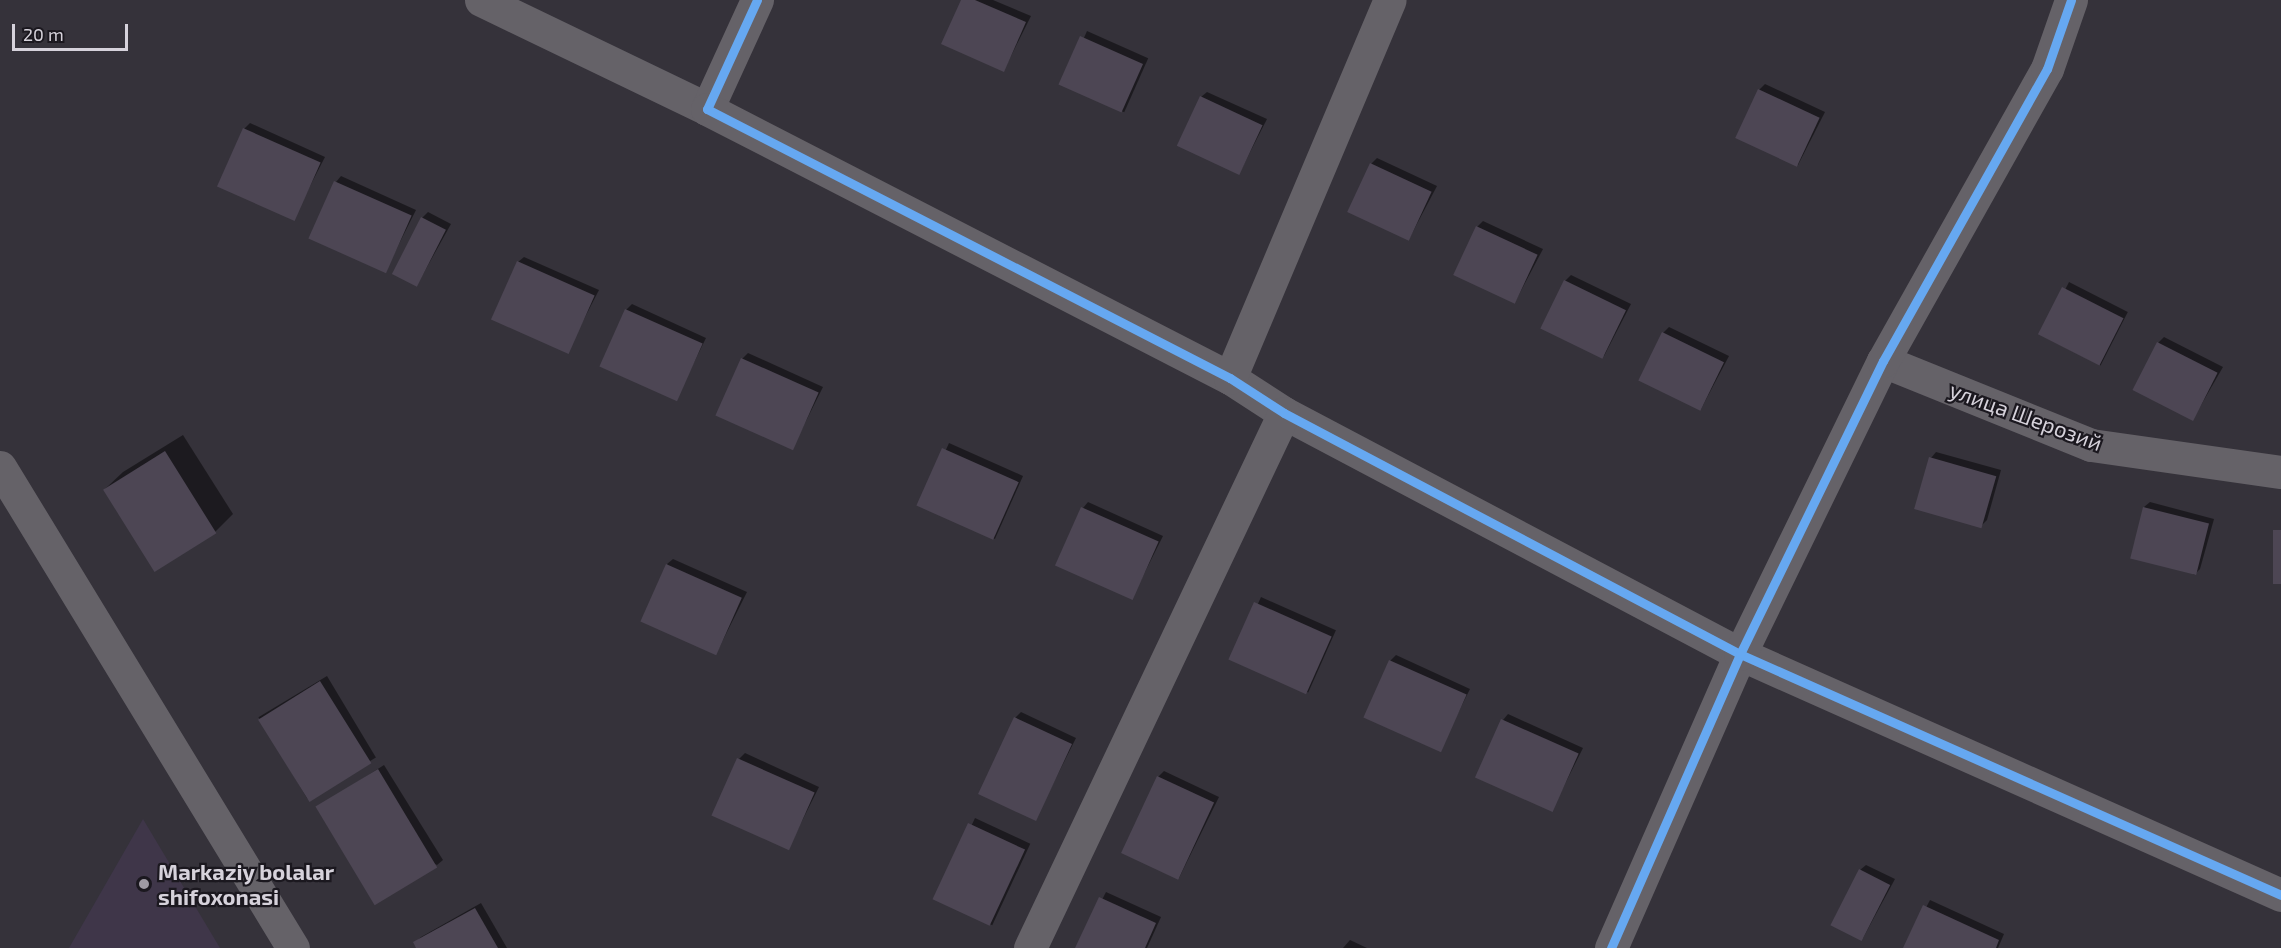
<!DOCTYPE html>
<meta charset="utf-8">
<style>
body{margin:0}
#map{position:relative;width:2281px;height:948px;overflow:hidden;background:#35323a;font-family:"Exo 2",sans-serif}
div>[style]{position:absolute}
.built>*{inset:0;background:#3f3649}
.shadow>*{inset:0;background:#0007;transform-origin:0 0}
.building>*{inset:0;background:#4d4654;transform-origin:0 0}
.minor>*{height:33px;margin:-16.5px;padding:0 16.5px;transform-origin:16.5px;border-radius:16.5px;background:#656268}
.tertiary>*{height:33px;margin:-16.5px;padding:0 16.5px;transform-origin:16.5px;border-radius:16.5px;background:#656268}
.cycleway>*{height:9px;margin:-4.5px;padding:0 4.5px;transform-origin:4.5px;border-radius:4.5px;background:#66a8f1}
.dots>*{width:16px;height:16px;translate:-50% -50%;box-sizing:border-box;border:3px solid #1b181f;border-radius:50%}
span{translate:-50% -50%;white-space:nowrap;text-align:center;line-height:1.15;-webkit-text-stroke:4.5px #1b181f;paint-order:stroke}
.street-label{font-size:22px;color:#d6d2db}
.poi-label{font-size:22px;color:#d6d2db;font-weight:700}
.left{translate:0 -50%;text-align:left}
.scale{position:absolute;left:12px;top:24px;width:116px;height:27px;box-sizing:border-box;border:3px solid #d6d2db;border-top:0;padding-left:8px;font-size:18px;line-height:21px;white-space:nowrap;color:#d6d2db;-webkit-text-stroke:4px #1b181f;paint-order:stroke}
</style>
<div id="map">
<div class="built">
<i style="clip-path:polygon(143px 819px,220px 948px,69px 948px)"></i>
</div>
<div class="shadow">
<i style="clip-path:polygon(962px 0,993px 0,1031px 16px,1004px 70px)"></i>
<i style="left:1087px;top:31px;width:67px;height:59px;rotate:24deg"></i>
<i style="clip-path:polygon(1765px 84px,1825px 112px,1798px 165px,1759px 90px)"></i>
<i style="clip-path:polygon(1207px 92px,1267px 119px,1240px 172px,1201px 97px)"></i>
<i style="clip-path:polygon(250px 123px,325px 157px,293px 219px,244px 129px)"></i>
<i style="clip-path:polygon(1377px 158px,1437px 186px,1409px 239px,1371px 164px)"></i>
<i style="clip-path:polygon(341px 176px,416px 210px,385px 272px,336px 182px)"></i>
<i style="clip-path:polygon(428px 212px,451px 224px,417px 285px,422px 218px)"></i>
<i style="clip-path:polygon(1483px 221px,1543px 249px,1515px 302px,1477px 227px)"></i>
<i style="clip-path:polygon(524px 257px,599px 290px,567px 352px,518px 262px)"></i>
<i style="clip-path:polygon(1571px 275px,1631px 304px,1604px 356px,1565px 281px)"></i>
<i style="left:2069px;top:282px;width:66px;height:60px;rotate:27deg"></i>
<i style="clip-path:polygon(632px 304px,706px 338px,676px 399px,626px 310px)"></i>
<i style="clip-path:polygon(1669px 327px,1729px 356px,1701px 409px,1663px 333px)"></i>
<i style="clip-path:polygon(2164px 337px,2223px 367px,2193px 419px,2158px 343px)"></i>
<i style="clip-path:polygon(748px 353px,823px 387px,792px 449px,742px 359px)"></i>
<i style="clip-path:polygon(183px 435px,233px 514px,215px 532px,155px 569px,105px 489px,123px 472px)"></i>
<i style="left:949px;top:443px;width:81px;height:69px;rotate:24deg"></i>
<i style="clip-path:polygon(1936px 452px,2001px 470px,1987px 520px,1981px 526px,1931px 458px)"></i>
<i style="clip-path:polygon(1088px 502px,1163px 536px,1132px 598px,1083px 508px)"></i>
<i style="clip-path:polygon(2150px 502px,2214px 519px,2200px 569px,2194px 575px,2144px 507px)"></i>
<i style="clip-path:polygon(673px 559px,747px 592px,716px 654px,667px 564px)"></i>
<i style="left:1261px;top:597px;width:82px;height:68px;rotate:24deg"></i>
<i style="clip-path:polygon(1396px 655px,1470px 689px,1439px 751px,1390px 661px)"></i>
<i style="left:327px;top:676px;width:95px;height:80px;rotate:59deg"></i>
<i style="clip-path:polygon(1021px 712px,1076px 738px,1036px 818px,1015px 718px)"></i>
<i style="clip-path:polygon(1508px 714px,1583px 748px,1552px 810px,1503px 720px)"></i>
<i style="clip-path:polygon(745px 753px,819px 787px,788px 849px,739px 759px)"></i>
<i style="clip-path:polygon(384px 765px,443px 860px,437px 865px,318px 807px)"></i>
<i style="clip-path:polygon(1164px 771px,1219px 797px,1179px 878px,1158px 777px)"></i>
<i style="left:975px;top:818px;width:61px;height:90px;rotate:25deg"></i>
<i style="clip-path:polygon(1866px 865px,1895px 879px,1863px 938px,1860px 870px)"></i>
<i style="clip-path:polygon(1106px 892px,1161px 917px,1147px 948px,1077px 948px)"></i>
<i style="clip-path:polygon(1930px 900px,2004px 934px,1998px 948px,1905px 948px)"></i>
<i style="clip-path:polygon(481px 903px,507px 948px,418px 948px,415px 943px,421px 937px)"></i>
<i style="clip-path:polygon(1350px 940px,1367px 948px,1343px 948px)"></i>
</div>
<div class="building">
<i style="clip-path:polygon(961px 0,975px 0,1026px 22px,1004px 72px,941px 44px)"></i>
<i style="left:1080px;top:36px;width:69px;height:53px;rotate:24deg"></i>
<i style="left:1758px;top:89px;width:68px;height:54px;rotate:25deg"></i>
<i style="left:1200px;top:96px;width:69px;height:55px;rotate:25deg"></i>
<i style="left:243px;top:128px;width:85px;height:64px;rotate:24deg"></i>
<i style="left:1370px;top:163px;width:68px;height:54px;rotate:25deg"></i>
<i style="left:334px;top:181px;width:85px;height:63px;rotate:24deg"></i>
<i style="left:421px;top:217px;width:28px;height:64px;rotate:27deg"></i>
<i style="left:1476px;top:226px;width:68px;height:54px;rotate:25deg"></i>
<i style="left:517px;top:261px;width:85px;height:64px;rotate:24deg"></i>
<i style="left:1564px;top:280px;width:69px;height:54px;rotate:26deg"></i>
<i style="left:2062px;top:287px;width:69px;height:53px;rotate:27deg"></i>
<i style="left:625px;top:309px;width:85px;height:63px;rotate:24deg"></i>
<i style="left:1662px;top:332px;width:69px;height:54px;rotate:26deg"></i>
<i style="left:2157px;top:342px;width:68px;height:54px;rotate:27deg"></i>
<i style="left:741px;top:358px;width:85px;height:63px;rotate:24deg"></i>
<i style="left:942px;top:448px;width:84px;height:63px;rotate:24deg"></i>
<i style="left:165px;top:451px;width:97px;height:73px;rotate:58deg"></i>
<i style="left:1929px;top:457px;width:70px;height:54px;rotate:16deg"></i>
<i style="left:1081px;top:507px;width:85px;height:64px;rotate:24deg"></i>
<i style="left:2143px;top:507px;width:68px;height:53px;rotate:14deg"></i>
<i style="left:2273px;top:530px;width:8px;height:54px"></i>
<i style="left:666px;top:564px;width:83px;height:63px;rotate:24deg"></i>
<i style="left:1254px;top:602px;width:85px;height:63px;rotate:24deg"></i>
<i style="left:1389px;top:660px;width:85px;height:63px;rotate:24deg"></i>
<i style="left:320px;top:681px;width:97px;height:73px;rotate:58deg"></i>
<i style="left:1014px;top:717px;width:64px;height:85px;rotate:25deg"></i>
<i style="left:1501px;top:719px;width:85px;height:64px;rotate:24deg"></i>
<i style="left:737px;top:758px;width:85px;height:63px;rotate:24deg"></i>
<i style="left:378px;top:769px;width:115px;height:73px;rotate:59deg"></i>
<i style="left:1157px;top:776px;width:63px;height:85px;rotate:25deg"></i>
<i style="left:968px;top:823px;width:63px;height:84px;rotate:25deg"></i>
<i style="left:1859px;top:869px;width:35px;height:63px;rotate:27deg"></i>
<i style="clip-path:polygon(1099px 897px,1156px 923px,1145px 948px,1075px 948px)"></i>
<i style="clip-path:polygon(1923px 905px,1999px 940px,1996px 948px,1903px 948px)"></i>
<i style="clip-path:polygon(475px 908px,498px 948px,416px 948px,413px 942px)"></i>
</div>
<div class="minor">
<i style="left:481px;top:0;width:251px;rotate:25.7deg"></i>
<i style="left:757px;top:0;width:120px;rotate:114.6deg"></i>
<i style="left:707px;top:109px;width:588px;rotate:27.22deg"></i>
<i style="left:1230px;top:378px;width:64px;rotate:32.9deg"></i>
<i style="left:1284px;top:413px;width:516px;rotate:27.86deg"></i>
<i style="left:1740px;top:654px;width:592px;rotate:24.01deg"></i>
<i style="left:1883px;top:361px;width:224px;rotate:22deg"></i>
<i style="left:2091px;top:445px;width:192px;rotate:8.1deg"></i>
<i style="left:1230px;top:378px;width:410px;rotate:-67.1deg"></i>
<i style="left:1030px;top:948px;width:592px;rotate:-64.6deg"></i>
<i style="left:1611px;top:948px;width:321px;rotate:-66.3deg"></i>
<i style="left:1740px;top:654px;width:326px;rotate:-64deg"></i>
<i style="left:1883px;top:361px;width:335px;rotate:-60.7deg"></i>
<i style="left:2047px;top:69px;width:73px;rotate:-70.8deg"></i>
</div>
<div class="tertiary">
<i style="left:0;top:467px;width:563px;rotate:58.65deg"></i>
</div>
<div class="cycleway">
<i style="left:757px;top:0;width:120px;rotate:114.6deg"></i>
<i style="left:707px;top:109px;width:588px;rotate:27.22deg"></i>
<i style="left:1230px;top:378px;width:64px;rotate:32.9deg"></i>
<i style="left:1284px;top:413px;width:516px;rotate:27.86deg"></i>
<i style="left:1740px;top:654px;width:592px;rotate:24.01deg"></i>
<i style="left:1611px;top:948px;width:321px;rotate:-66.3deg"></i>
<i style="left:1740px;top:654px;width:326px;rotate:-64deg"></i>
<i style="left:1883px;top:361px;width:335px;rotate:-60.7deg"></i>
<i style="left:2047px;top:69px;width:73px;rotate:-70.8deg"></i>
</div>
<div class="dots">
<i style="left:144px;top:884px;background:#9e9aa3"></i>
</div>
<div class="street-label">
<span style="left:2026px;top:416px;rotate:20deg">улица Шерозий</span>
</div>
<div class="poi-label">
<span class="left" style="left:158px;top:884px">Markaziy bolalar<br>shifoxonasi</span>
</div>
<div class="scale">20 m</div>
</div>
